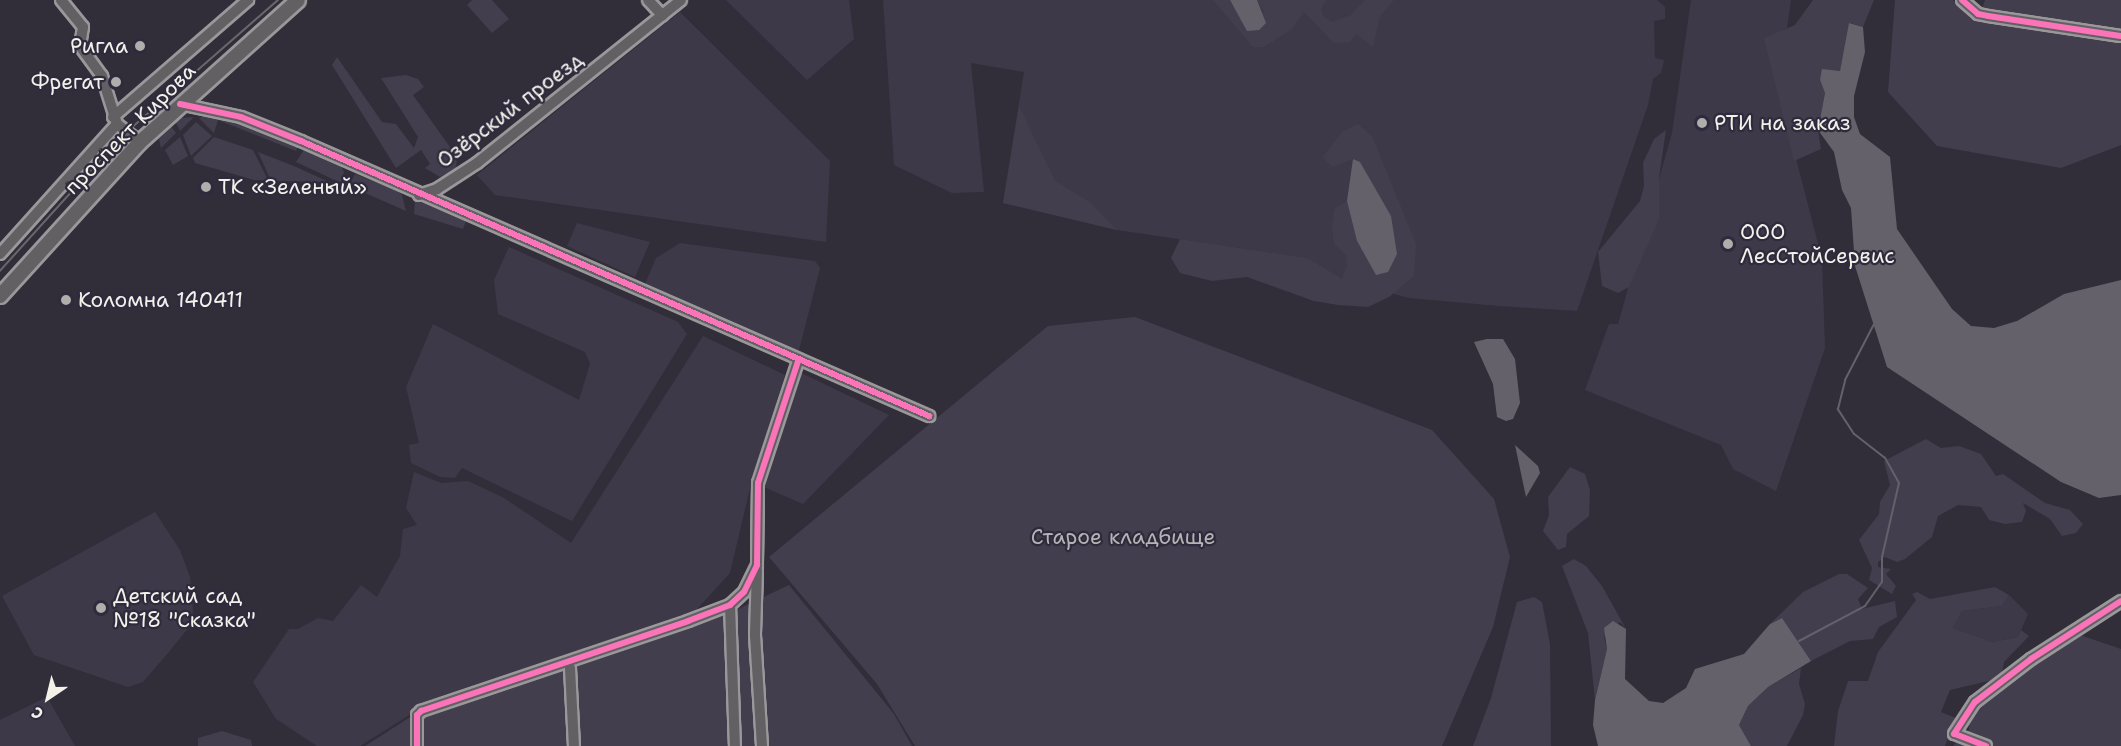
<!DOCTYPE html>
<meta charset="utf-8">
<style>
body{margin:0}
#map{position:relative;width:2121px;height:746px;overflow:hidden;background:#312e39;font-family:"Shantell Sans",sans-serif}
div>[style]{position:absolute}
.built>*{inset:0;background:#3e3948}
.green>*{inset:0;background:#423e4d}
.water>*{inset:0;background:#65616b}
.stream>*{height:2px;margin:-1px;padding:0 1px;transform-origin:1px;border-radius:1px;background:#65616b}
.roads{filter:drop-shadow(2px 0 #9a989b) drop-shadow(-2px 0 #9a989b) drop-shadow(0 2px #9a989b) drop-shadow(0 -2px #9a989b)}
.minor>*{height:10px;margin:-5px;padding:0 5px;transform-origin:5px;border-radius:5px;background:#626063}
.secondary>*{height:14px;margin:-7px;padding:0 7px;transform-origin:7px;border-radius:7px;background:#626063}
.tram>*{height:1.5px;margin:-0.75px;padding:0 0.75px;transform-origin:0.75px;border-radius:0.75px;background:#68666b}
.cycleway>*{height:6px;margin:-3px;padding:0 3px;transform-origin:3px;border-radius:3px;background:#fb73b8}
.dots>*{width:16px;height:16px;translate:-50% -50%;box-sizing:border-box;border:3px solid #2f2a3d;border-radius:50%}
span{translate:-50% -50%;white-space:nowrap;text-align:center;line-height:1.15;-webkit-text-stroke:4.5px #2f2a3d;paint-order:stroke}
.poi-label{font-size:21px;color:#f4f1e8}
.right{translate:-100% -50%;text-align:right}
.left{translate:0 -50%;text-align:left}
.street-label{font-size:21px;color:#f4f1e8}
.park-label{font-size:21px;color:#b7b3b3}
.north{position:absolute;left:18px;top:668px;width:60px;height:60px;-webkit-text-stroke:4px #2f2a3d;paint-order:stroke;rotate:215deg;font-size:16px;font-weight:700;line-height:24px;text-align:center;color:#f4f1e8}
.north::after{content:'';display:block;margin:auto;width:21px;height:27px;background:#f4f1e8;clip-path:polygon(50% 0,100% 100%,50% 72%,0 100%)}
</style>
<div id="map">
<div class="built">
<i style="clip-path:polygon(726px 0,849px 0,854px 39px,807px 80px)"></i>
<i style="clip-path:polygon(883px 0,1657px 0,1665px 7px,1665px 19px,1654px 21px,1655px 58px,1664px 60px,1661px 73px,1653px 79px,1648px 105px,1577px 311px,1499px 306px,1409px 298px,1342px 280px,1308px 258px,1117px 230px,1003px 203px,1024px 72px,971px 63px,984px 192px,952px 193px,894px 165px)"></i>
<i style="clip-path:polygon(1691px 0,1791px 0,1787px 28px,1765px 39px,1822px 259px,1825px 348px,1776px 491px,1733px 469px,1721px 445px,1585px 390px,1609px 324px,1618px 324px,1672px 133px)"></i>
<i style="clip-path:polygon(680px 12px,830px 161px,826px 242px,495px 195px,477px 175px)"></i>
<i style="clip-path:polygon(577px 223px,650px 242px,635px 277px,567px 246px)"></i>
<i style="clip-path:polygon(680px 243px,815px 261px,820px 268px,798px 354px,645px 284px,656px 258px)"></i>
<i style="clip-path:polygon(509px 247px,678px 322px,687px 334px,572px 521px,462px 468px,455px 478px,440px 477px,411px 463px,409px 445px,419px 443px,406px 387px,433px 324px,579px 400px,590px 364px,585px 352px,498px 314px,494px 280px)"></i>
<i style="clip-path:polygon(703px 336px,785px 375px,751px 484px,730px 573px,687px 620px,419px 709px,360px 746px,317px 746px,276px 719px,253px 682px,289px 629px,298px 629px,318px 618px,333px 621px,361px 585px,377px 597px,400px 556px,403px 529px,417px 525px,406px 508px,414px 472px,441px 483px,468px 481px,504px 498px,571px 543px)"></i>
<i style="clip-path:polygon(797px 371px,889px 415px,803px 504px,759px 485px)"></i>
<i style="clip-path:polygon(155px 512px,180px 550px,190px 577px,194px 621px,168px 653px,143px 682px,128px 687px,34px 655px,2px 596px)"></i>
<i style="clip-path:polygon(2009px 595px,2028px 614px,2018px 637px,1992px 642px,1953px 628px,1962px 611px,2002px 606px)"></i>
<i style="clip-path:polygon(47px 697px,75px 746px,0 746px,0 720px)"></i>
</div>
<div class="green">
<i style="clip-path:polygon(472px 0,492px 0,509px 19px,492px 33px,467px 5px)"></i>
<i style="clip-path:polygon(1213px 0,1229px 0,1234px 8px,1265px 13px,1257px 0,1326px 0,1321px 9px,1323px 16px,1332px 22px,1351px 15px,1365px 0,1394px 0,1380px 16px,1373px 47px,1356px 34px,1350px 42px,1334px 43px,1304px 12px,1292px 29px,1264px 47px,1253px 47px)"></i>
<i style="clip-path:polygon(1813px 0,1874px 0,1863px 27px,1850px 23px,1840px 71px,1827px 70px,1820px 80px,1825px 93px,1818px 130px,1821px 149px,1794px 161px,1764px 38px,1795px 25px)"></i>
<i style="clip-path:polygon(1895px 0,1953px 0,1978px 20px,1985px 0,2121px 0,2121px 145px,2061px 168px,1937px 146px,1888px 92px)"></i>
<i style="clip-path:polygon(337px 57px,382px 122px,396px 124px,414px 148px,418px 137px,381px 78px,406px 75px,418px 79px,424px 87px,413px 95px,457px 157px,456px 169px,440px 177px,425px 168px,430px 164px,421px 150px,396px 168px,332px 65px)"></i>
<i style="clip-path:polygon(1019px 106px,1055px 181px,1090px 202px,1117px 230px,1003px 203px)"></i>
<i style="clip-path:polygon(207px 115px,238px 122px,298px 145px,296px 151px,218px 120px,214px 133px,199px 118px)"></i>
<i style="clip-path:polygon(194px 117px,180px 131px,175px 121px,181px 118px)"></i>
<i style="clip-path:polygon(196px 122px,212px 136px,191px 156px,183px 135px)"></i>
<i style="clip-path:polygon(1358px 124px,1372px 136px,1416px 244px,1414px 276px,1389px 297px,1368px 307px,1338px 305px,1314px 301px,1247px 277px,1212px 281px,1180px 273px,1171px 258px,1180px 239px,1308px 258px,1342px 279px,1347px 265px,1346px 255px,1334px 244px,1332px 225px,1335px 208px,1347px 201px,1357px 241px,1376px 275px,1391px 216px,1360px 162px,1353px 159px,1332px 167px,1323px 157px,1342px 132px)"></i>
<i style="clip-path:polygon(171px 126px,176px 133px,161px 148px,159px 139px)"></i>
<i style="clip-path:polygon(1666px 130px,1659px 178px,1659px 219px,1629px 287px,1618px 293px,1602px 286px,1598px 252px,1640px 201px,1644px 186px,1643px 163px,1654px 139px)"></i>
<i style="clip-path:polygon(180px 137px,188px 156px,173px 165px,165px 150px)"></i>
<i style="clip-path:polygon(214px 137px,253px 150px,268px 180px,254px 180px,195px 163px,193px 158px)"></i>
<i style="clip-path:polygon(304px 150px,341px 166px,344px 172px,341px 183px,296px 162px)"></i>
<i style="clip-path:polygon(258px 152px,294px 166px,329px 182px,271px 181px)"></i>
<i style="clip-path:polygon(355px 174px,396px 190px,402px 195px,406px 211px,349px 186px)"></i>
<i style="clip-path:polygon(415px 200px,462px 217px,466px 221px,463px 229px,414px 214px)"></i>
<i style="clip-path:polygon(1135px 317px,1432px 430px,1494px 499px,1510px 557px,1493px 627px,1442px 746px,915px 746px,877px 684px,769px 557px,1048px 326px)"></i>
<i style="clip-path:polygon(1926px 439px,1941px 448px,1959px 446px,1981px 454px,1996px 476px,2003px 474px,2045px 503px,2070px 510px,2083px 524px,2076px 533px,2062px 536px,2050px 519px,2023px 503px,2026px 511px,2022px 522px,2005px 524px,1989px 520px,1981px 507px,1958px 505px,1938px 516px,1932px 537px,1905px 559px,1897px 562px,1885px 557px,1878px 562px,1878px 567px,1891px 569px,1886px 574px,1896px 586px,1892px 594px,1869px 580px,1872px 568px,1859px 540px,1879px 514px,1880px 502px,1890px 485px,1884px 461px)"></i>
<i style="clip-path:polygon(1570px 467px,1585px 474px,1590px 490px,1589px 516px,1567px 534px,1566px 547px,1558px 550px,1543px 531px,1549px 515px,1548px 497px)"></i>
<i style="clip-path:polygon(1574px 559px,1586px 566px,1602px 586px,1626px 629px,1620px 622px,1604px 637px,1607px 649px,1595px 700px,1588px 633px,1562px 566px)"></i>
<i style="clip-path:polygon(1839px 574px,1847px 574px,1868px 588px,1858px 599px,1862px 609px,1895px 601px,1897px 617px,1879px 627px,1873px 639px,1850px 641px,1811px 661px,1782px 618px,1770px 624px,1803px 592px)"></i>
<i style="clip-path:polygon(789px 585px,894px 714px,912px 746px,365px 746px,412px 716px,730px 613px)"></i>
<i style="clip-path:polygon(1995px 587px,2009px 595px,2002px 606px,1962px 611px,1953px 628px,1992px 642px,2018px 637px,2021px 630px,2029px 636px,2004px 662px,2001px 678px,1950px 690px,1941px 712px,1956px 718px,1945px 746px,1834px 746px,1838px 711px,1848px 681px,1868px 681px,1878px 652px,1916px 600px,1912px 594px,1917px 592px,1930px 599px)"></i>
<i style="clip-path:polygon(1534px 597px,1542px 602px,1550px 644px,1551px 746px,1473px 746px,1491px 698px,1517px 602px)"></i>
<i style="clip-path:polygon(2077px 634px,2121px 649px,2121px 746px,1953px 746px,1969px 730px,1970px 715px,1985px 701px,2029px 665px)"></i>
<i style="clip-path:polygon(1801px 668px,1799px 684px,1805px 704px,1803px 715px,1787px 746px,1751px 746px,1739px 725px,1748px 706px,1768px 687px)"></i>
<i style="clip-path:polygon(222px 731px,251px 740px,252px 746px,198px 746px,198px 738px)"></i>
</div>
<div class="water">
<i style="clip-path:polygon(1230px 0,1257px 0,1266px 23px,1259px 30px,1247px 31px)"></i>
<i style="clip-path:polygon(1849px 23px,1863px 27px,1865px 52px,1854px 96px,1854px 117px,1860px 134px,1890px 157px,1897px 229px,1952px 309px,1971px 326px,1994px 328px,2017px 321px,2064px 294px,2121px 280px,2121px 495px,2099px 498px,2061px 482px,1887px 367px,1855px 266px,1851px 208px,1842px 190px,1834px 152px,1818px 130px,1825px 93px,1820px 80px,1822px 69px,1840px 71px)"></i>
<i style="clip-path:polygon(1353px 159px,1360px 162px,1391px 216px,1397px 254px,1388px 272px,1376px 275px,1357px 241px,1347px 201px)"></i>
<i style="clip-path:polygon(1487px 339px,1503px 339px,1515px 359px,1520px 403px,1513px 419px,1506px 421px,1497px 417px,1493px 384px,1474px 342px)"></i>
<i style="clip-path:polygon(1515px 445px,1538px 466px,1540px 473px,1526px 497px)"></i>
<i style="clip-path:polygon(1782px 618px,1811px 661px,1768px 687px,1748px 706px,1739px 725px,1751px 746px,1598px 746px,1593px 725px,1595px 700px,1607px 649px,1604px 628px,1613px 621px,1626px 629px,1625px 679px,1649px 701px,1663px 703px,1686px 688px,1695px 669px,1744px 654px,1770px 624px)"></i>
</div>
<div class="stream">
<i style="left:1799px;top:641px;width:75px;rotate:-27.9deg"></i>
<i style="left:1865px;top:606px;width:29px;rotate:-55deg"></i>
<i style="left:1882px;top:582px;width:25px;rotate:-90deg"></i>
<i style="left:1882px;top:557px;width:76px;rotate:-77.1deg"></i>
<i style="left:1899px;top:483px;width:29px;rotate:-119deg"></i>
<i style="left:1885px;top:458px;width:39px;rotate:-142deg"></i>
<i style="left:1854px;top:434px;width:30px;rotate:-123deg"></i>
<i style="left:1838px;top:409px;width:30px;rotate:-76deg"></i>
<i style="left:1845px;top:380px;width:63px;rotate:-62.6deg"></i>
</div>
<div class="roads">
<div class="minor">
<i style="left:61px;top:0;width:35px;rotate:51deg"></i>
<i style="left:83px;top:27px;width:19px;rotate:99deg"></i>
<i style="left:80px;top:46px;width:37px;rotate:54deg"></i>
<i style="left:102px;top:76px;width:50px;rotate:72.6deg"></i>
<i style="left:117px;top:124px;width:29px;rotate:38deg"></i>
<i style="left:648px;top:0;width:21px;rotate:47deg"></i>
<i style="left:1962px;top:0;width:21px;rotate:41deg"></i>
<i style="left:1978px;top:14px;width:10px;rotate:11deg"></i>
<i style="left:1988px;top:16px;width:134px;rotate:8.6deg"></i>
<i style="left:180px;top:104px;width:62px;rotate:12deg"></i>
<i style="left:241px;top:117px;width:65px;rotate:21.8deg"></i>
<i style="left:301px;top:141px;width:686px;rotate:23.65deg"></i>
<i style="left:113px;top:117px;width:179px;rotate:-40.9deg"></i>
<i style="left:419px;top:195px;width:19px;rotate:-18deg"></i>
<i style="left:437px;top:189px;width:48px;rotate:-33deg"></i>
<i style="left:477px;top:163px;width:261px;rotate:-38.6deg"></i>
<i style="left:0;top:254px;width:175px;rotate:-48deg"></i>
<i style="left:757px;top:570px;width:65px;rotate:91.8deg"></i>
<i style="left:755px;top:635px;width:111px;rotate:86.4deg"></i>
<i style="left:730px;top:605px;width:141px;rotate:88deg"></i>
<i style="left:570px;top:668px;width:78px;rotate:87.1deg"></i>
<i style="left:417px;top:746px;width:31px;rotate:-90deg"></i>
<i style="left:417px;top:715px;width:6px;rotate:-45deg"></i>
<i style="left:421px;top:711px;width:282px;rotate:-18.6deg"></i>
<i style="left:688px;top:621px;width:45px;rotate:-20.9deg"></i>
<i style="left:730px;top:605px;width:19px;rotate:-43deg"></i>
<i style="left:744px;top:592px;width:30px;rotate:-64deg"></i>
<i style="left:757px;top:565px;width:82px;rotate:-89.3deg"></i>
<i style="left:758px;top:483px;width:128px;rotate:-71.8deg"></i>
<i style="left:1986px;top:746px;width:34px;rotate:-159deg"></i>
<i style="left:1954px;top:734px;width:38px;rotate:-57deg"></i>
<i style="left:1975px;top:702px;width:71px;rotate:-37.5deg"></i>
<i style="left:2031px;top:659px;width:107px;rotate:-32.8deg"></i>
</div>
<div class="secondary">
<i style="left:0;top:296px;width:208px;rotate:-47.7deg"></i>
<i style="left:140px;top:142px;width:212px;rotate:-41.9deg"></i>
</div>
</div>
<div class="tram">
<i style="left:0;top:271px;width:181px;rotate:-47.9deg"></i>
<i style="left:121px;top:137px;width:208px;rotate:-41.1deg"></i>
</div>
<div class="cycleway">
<i style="left:1962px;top:0;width:21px;rotate:41deg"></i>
<i style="left:1978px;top:14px;width:10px;rotate:11deg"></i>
<i style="left:1988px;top:16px;width:134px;rotate:8.6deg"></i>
<i style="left:180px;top:104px;width:62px;rotate:12deg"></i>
<i style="left:241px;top:117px;width:65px;rotate:21.8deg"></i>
<i style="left:301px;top:141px;width:686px;rotate:23.65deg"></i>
<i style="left:417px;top:746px;width:31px;rotate:-90deg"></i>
<i style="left:417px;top:715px;width:6px;rotate:-45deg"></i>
<i style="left:421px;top:711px;width:282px;rotate:-18.6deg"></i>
<i style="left:688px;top:621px;width:45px;rotate:-20.9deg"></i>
<i style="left:730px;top:605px;width:19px;rotate:-43deg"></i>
<i style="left:744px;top:592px;width:30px;rotate:-64deg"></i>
<i style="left:757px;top:565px;width:82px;rotate:-89.3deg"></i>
<i style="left:758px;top:483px;width:128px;rotate:-71.8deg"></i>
<i style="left:1986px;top:746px;width:34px;rotate:-159deg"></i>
<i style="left:1954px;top:734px;width:38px;rotate:-57deg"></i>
<i style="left:1975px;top:702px;width:71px;rotate:-37.5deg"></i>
<i style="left:2031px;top:659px;width:107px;rotate:-32.8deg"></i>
</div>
<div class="dots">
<i style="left:140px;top:46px;background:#b0adab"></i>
<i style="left:116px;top:82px;background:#b0adab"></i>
<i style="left:1702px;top:123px;background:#b0adab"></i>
<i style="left:206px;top:187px;background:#b0adab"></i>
<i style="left:1728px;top:244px;background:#b0adab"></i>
<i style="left:66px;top:300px;background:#b0adab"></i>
<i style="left:101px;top:608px;background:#b0adab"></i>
</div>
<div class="poi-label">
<span class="right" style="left:128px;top:46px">Ригла</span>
<span class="right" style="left:104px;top:82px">Фрегат</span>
<span class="left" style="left:1714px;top:123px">РТИ на заказ</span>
<span class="left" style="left:218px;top:187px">ТК «Зеленый»</span>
<span class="left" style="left:1740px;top:244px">ООО<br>ЛесСтойСервис</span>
<span class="left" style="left:78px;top:300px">Коломна 140411</span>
<span class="left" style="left:113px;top:608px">Детский сад<br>№18 "Сказка"</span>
</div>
<div class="street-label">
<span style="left:510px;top:110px;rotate:-37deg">Озёрский проезд</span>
<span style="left:130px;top:129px;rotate:-45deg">проспект Кирова</span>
</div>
<div class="park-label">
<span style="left:1123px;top:537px">Старое кладбище</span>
</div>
<div class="north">С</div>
</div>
